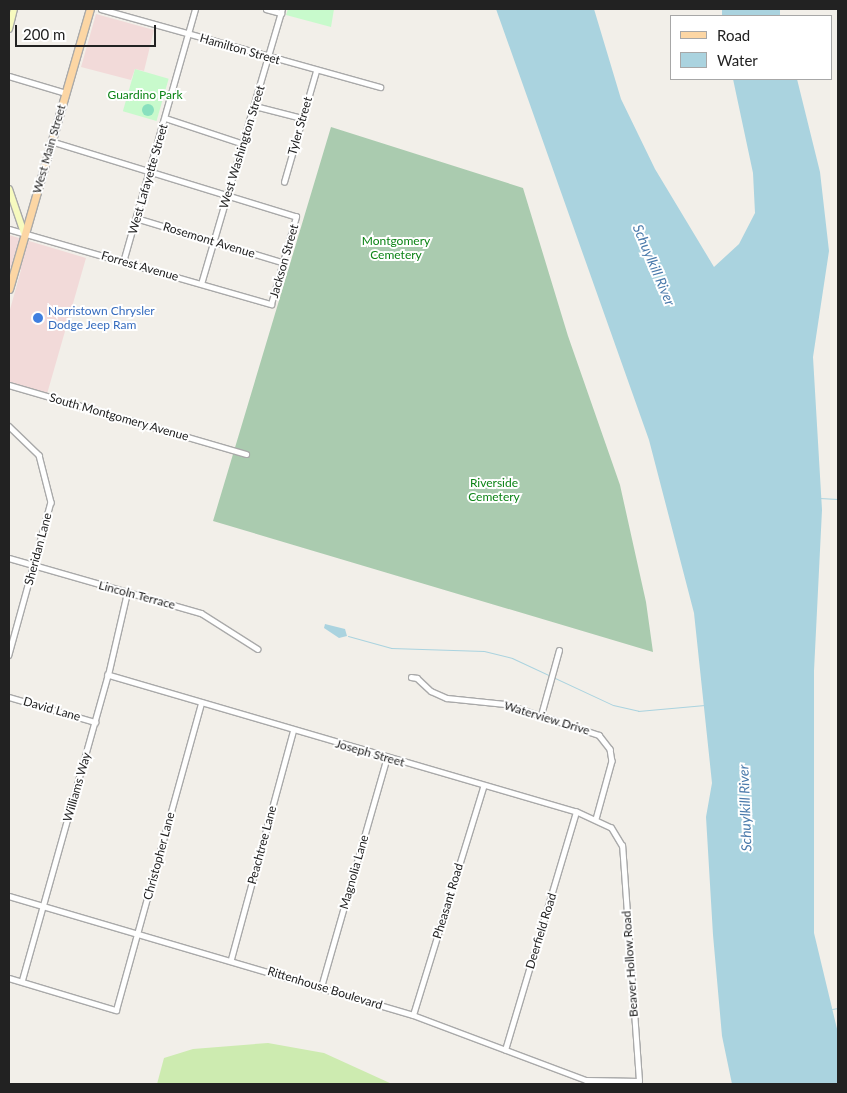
<!DOCTYPE html>
<style>
body{margin:0}
#map{position:relative;width:847px;height:1093px;overflow:hidden;background:#f2efe9;font-family:Lato,sans-serif}
div>[style]{position:absolute}
.commercial>*{inset:0;background:#f2dad9}
.grass>*{inset:0;background:#cdebb0}
.cemetery>*{inset:0;background:#aacbaf}
.park>*{inset:0;background:#c8facc;transform-origin:0 0}
.pitch>*{inset:0;background:#88e0be}
.round{border-radius:50%}
.water>*{inset:0;background:#aad3df;transform-origin:0 0}
.stream>*{height:1px;margin:-0.5px;padding:0 0.5px;transform-origin:0.5px;border-radius:0.5px;background:#aad3df}
.roads{filter:drop-shadow(1px 0 #a9a9a9) drop-shadow(-1px 0 #a9a9a9) drop-shadow(0 1px #a9a9a9) drop-shadow(0 -1px #a9a9a9)}
.minor>*{height:4.5px;margin:-2.25px;padding:0 2.25px;transform-origin:2.25px;border-radius:2.25px;background:#fff}
.secondary>*{height:6px;margin:-3px;padding:0 3px;transform-origin:3px;border-radius:3px;background:#f7fabf}
.primary>*{height:7px;margin:-3.5px;padding:0 3.5px;transform-origin:3.5px;border-radius:3.5px;background:#fcd6a4}
.dots>*{width:14px;height:14px;translate:-50% -50%;box-sizing:border-box;border:2px solid #fff;border-radius:50%}
span{translate:-50% -50%;white-space:nowrap;text-align:center;line-height:1.15;-webkit-text-stroke:4px #fff;paint-order:stroke}
.street-label{font-size:12px;color:#222}
.park-label{font-size:12px;color:#0c8416}
.shop-label{font-size:12px;color:#366cbe}
.left{translate:0 -50%;text-align:left}
.water-label{font-size:14px;color:#4a7aab;font-style:italic}
.frame{position:absolute;inset:0;border:10px solid #222;pointer-events:none}
.legend{position:absolute;left:670px;top:15px;width:162px;height:65px;box-sizing:border-box;background:#fff;border:1px solid #a7a7a7;margin:0;padding:6px 9px;list-style:none;font-size:15px;color:#222}
.legend li{display:flex;align-items:center;gap:10px;height:25px}
.legend b{width:25px;border:1px solid #a7a7a7}
.scale{position:absolute;left:15px;top:25px;width:141px;height:22px;box-sizing:border-box;border:2px solid #222;border-top:0;padding-left:6px;font-size:15px;line-height:18px;white-space:nowrap;color:#222;-webkit-text-stroke:4px #fff;paint-order:stroke}
</style>
<div id="map">
<div class="commercial">
<i style="clip-path:polygon(96px 14px,154px 30px,144px 71px,135px 69px,131px 80px,81px 67px)"></i>
<i style="clip-path:polygon(9px 235px,86px 258px,47px 394px,9px 382px,9px 313px,21px 270px,9px 267px)"></i>
</div>
<div class="grass">
<i style="clip-path:polygon(268px 1043px,324px 1053px,392px 1084px,157px 1084px,164px 1058px,193px 1049px)"></i>
</div>
<div class="cemetery">
<i style="clip-path:polygon(331px 127px,523px 188px,568px 336px,620px 485px,646px 602px,653px 652px,213px 521px)"></i>
</div>
<div class="park">
<i style="clip-path:polygon(288px 9px,334px 9px,331px 27px,286px 15px)"></i>
<i style="left:135px;top:69px;width:35px;height:44px;rotate:16deg"></i>
</div>
<div class="pitch">
<i class="round" style="left:142px;top:104px;width:12px;height:12px"></i>
</div>
<div class="water">
<i style="clip-path:polygon(496px 9px,594px 9px,621px 99px,655px 169px,714px 267px,739px 244px,755px 213px,753px 173px,733px 79px,797px 79px,820px 172px,829px 251px,813px 357px,822px 510px,814px 671px,814px 933px,838px 1033px,838px 1084px,732px 1084px,722px 1036px,713px 935px,706px 817px,712px 783px,694px 613px,649px 440px)"></i>
<i style="left:722px;top:9px;width:58px;height:7px"></i>
<i style="clip-path:polygon(325px 624px,345px 629px,347px 636px,339px 638px,324px 628px)"></i>
</div>
<div class="stream">
<i style="left:819px;top:498px;width:19px;rotate:3deg"></i>
<i style="left:348px;top:636px;width:45px;rotate:15.6deg"></i>
<i style="left:391px;top:648px;width:93px;rotate:1.8deg"></i>
<i style="left:484px;top:651px;width:29px;rotate:14deg"></i>
<i style="left:512px;top:658px;width:111px;rotate:25deg"></i>
<i style="left:613px;top:705px;width:26px;rotate:13deg"></i>
<i style="left:638px;top:711px;width:67px;rotate:-5.1deg"></i>
<i style="left:832px;top:1009px;width:6px;rotate:-9deg"></i>
</div>
<div class="roads">
<div class="minor">
<i style="left:101px;top:9px;width:290px;rotate:15.6deg"></i>
<i style="left:266px;top:9px;width:16px;rotate:15deg"></i>
<i style="left:9px;top:76px;width:59px;rotate:16.6deg"></i>
<i style="left:255px;top:106px;width:49px;rotate:14.3deg"></i>
<i style="left:165px;top:118px;width:83px;rotate:18.2deg"></i>
<i style="left:284px;top:182px;width:116px;rotate:-73.9deg"></i>
<i style="left:136px;top:218px;width:152px;rotate:16.8deg"></i>
<i style="left:9px;top:229px;width:273px;rotate:16deg"></i>
<i style="left:271px;top:304px;width:91px;rotate:-74deg"></i>
<i style="left:296px;top:217px;width:255px;rotate:-162.9deg"></i>
<i style="left:123px;top:262px;width:263px;rotate:-74.1deg"></i>
<i style="left:201px;top:284px;width:287px;rotate:-73.6deg"></i>
<i style="left:9px;top:385px;width:247px;rotate:16.2deg"></i>
<i style="left:9px;top:426px;width:42px;rotate:44deg"></i>
<i style="left:39px;top:455px;width:49px;rotate:75.7deg"></i>
<i style="left:51px;top:502px;width:159px;rotate:105.4deg"></i>
<i style="left:9px;top:558px;width:200px;rotate:16deg"></i>
<i style="left:201px;top:613px;width:67px;rotate:32.3deg"></i>
<i style="left:411px;top:677px;width:6px;rotate:9deg"></i>
<i style="left:417px;top:678px;width:19px;rotate:43deg"></i>
<i style="left:431px;top:691px;width:17px;rotate:24deg"></i>
<i style="left:447px;top:698px;width:58px;rotate:5.9deg"></i>
<i style="left:505px;top:704px;width:99px;rotate:18.3deg"></i>
<i style="left:599px;top:735px;width:18px;rotate:52deg"></i>
<i style="left:610px;top:749px;width:12px;rotate:81deg"></i>
<i style="left:612px;top:761px;width:60px;rotate:105.4deg"></i>
<i style="left:9px;top:697px;width:90px;rotate:16.2deg"></i>
<i style="left:541px;top:715px;width:67px;rotate:-74.5deg"></i>
<i style="left:9px;top:896px;width:421px;rotate:16.4deg"></i>
<i style="left:413px;top:1015px;width:185px;rotate:20.6deg"></i>
<i style="left:586px;top:1080px;width:53px;rotate:1.1deg"></i>
<i style="left:639px;top:1081px;width:236px;rotate:-94.1deg"></i>
<i style="left:622px;top:846px;width:21px;rotate:-121deg"></i>
<i style="left:611px;top:828px;width:38px;rotate:-155deg"></i>
<i style="left:576px;top:812px;width:488px;rotate:-163.7deg"></i>
<i style="left:231px;top:959px;width:236px;rotate:-74.8deg"></i>
<i style="left:9px;top:978px;width:112px;rotate:16.7deg"></i>
<i style="left:116px;top:1010px;width:319px;rotate:-74.5deg"></i>
<i style="left:22px;top:980px;width:317px;rotate:-74.3deg"></i>
<i style="left:108px;top:675px;width:84px;rotate:-77deg"></i>
<i style="left:321px;top:987px;width:239px;rotate:-74deg"></i>
<i style="left:413px;top:1015px;width:239px;rotate:-72.9deg"></i>
<i style="left:505px;top:1050px;width:248px;rotate:-73.4deg"></i>
</div>
<div class="secondary">
<i style="left:9px;top:29px;width:21px;rotate:-76deg"></i>
<i style="left:9px;top:189px;width:46px;rotate:71.2deg"></i>
</div>
<div class="primary">
<i style="left:9px;top:289px;width:291px;rotate:-73.9deg"></i>
</div>
</div>
<div class="dots">
<i style="left:38px;top:318px;background:#3f7fe0"></i>
</div>
<div class="street-label">
<span style="left:240px;top:49px;rotate:16deg">Hamilton Street</span>
<span style="left:300px;top:126px;rotate:-74deg">Tyler Street</span>
<span style="left:242px;top:147px;rotate:-73deg">West Washington Street</span>
<span style="left:49px;top:149px;rotate:-74deg">West Main Street</span>
<span style="left:148px;top:179px;rotate:-74deg">West Lafayette Street</span>
<span style="left:209px;top:240px;rotate:17deg">Rosemont Avenue</span>
<span style="left:284px;top:261px;rotate:-74deg">Jackson Street</span>
<span style="left:140px;top:266px;rotate:16deg">Forrest Avenue</span>
<span style="left:119px;top:417px;rotate:16deg">South Montgomery Avenue</span>
<span style="left:38px;top:549px;rotate:-75deg">Sheridan Lane</span>
<span style="left:137px;top:595px;rotate:15deg">Lincoln Terrace</span>
<span style="left:52px;top:709px;rotate:16deg">David Lane</span>
<span style="left:547px;top:718px;rotate:17deg">Waterview Drive</span>
<span style="left:370px;top:753px;rotate:16deg">Joseph Street</span>
<span style="left:77px;top:787px;rotate:-74deg">Williams Way</span>
<span style="left:262px;top:845px;rotate:-75deg">Peachtree Lane</span>
<span style="left:159px;top:856px;rotate:-75deg">Christopher Lane</span>
<span style="left:354px;top:872px;rotate:-74deg">Magnolia Lane</span>
<span style="left:448px;top:901px;rotate:-73deg">Pheasant Road</span>
<span style="left:541px;top:931px;rotate:-73deg">Deerfield Road</span>
<span style="left:630px;top:964px;rotate:-94deg">Beaver Hollow Road</span>
<span style="left:325px;top:988px;rotate:17deg">Rittenhouse Boulevard</span>
</div>
<div class="park-label">
<span style="left:145px;top:95px">Guardino Park</span>
<span style="left:396px;top:248px">Montgomery<br>Cemetery</span>
<span style="left:494px;top:490px">Riverside<br>Cemetery</span>
</div>
<div class="shop-label">
<span class="left" style="left:48px;top:318px">Norristown Chrysler<br>Dodge Jeep Ram</span>
</div>
<div class="water-label">
<span style="left:654px;top:265px;rotate:67deg">Schuylkill River</span>
<span style="left:745px;top:808px;rotate:-92deg">Schuylkill River</span>
</div>
<div class="frame"></div>
<ul class="legend">
<li><b style="height:6px;background:#fcd6a4"></b>Road</li>
<li><b style="height:14px;background:#aad3df"></b>Water</li>
</ul>
<div class="scale">200 m</div>
</div>
